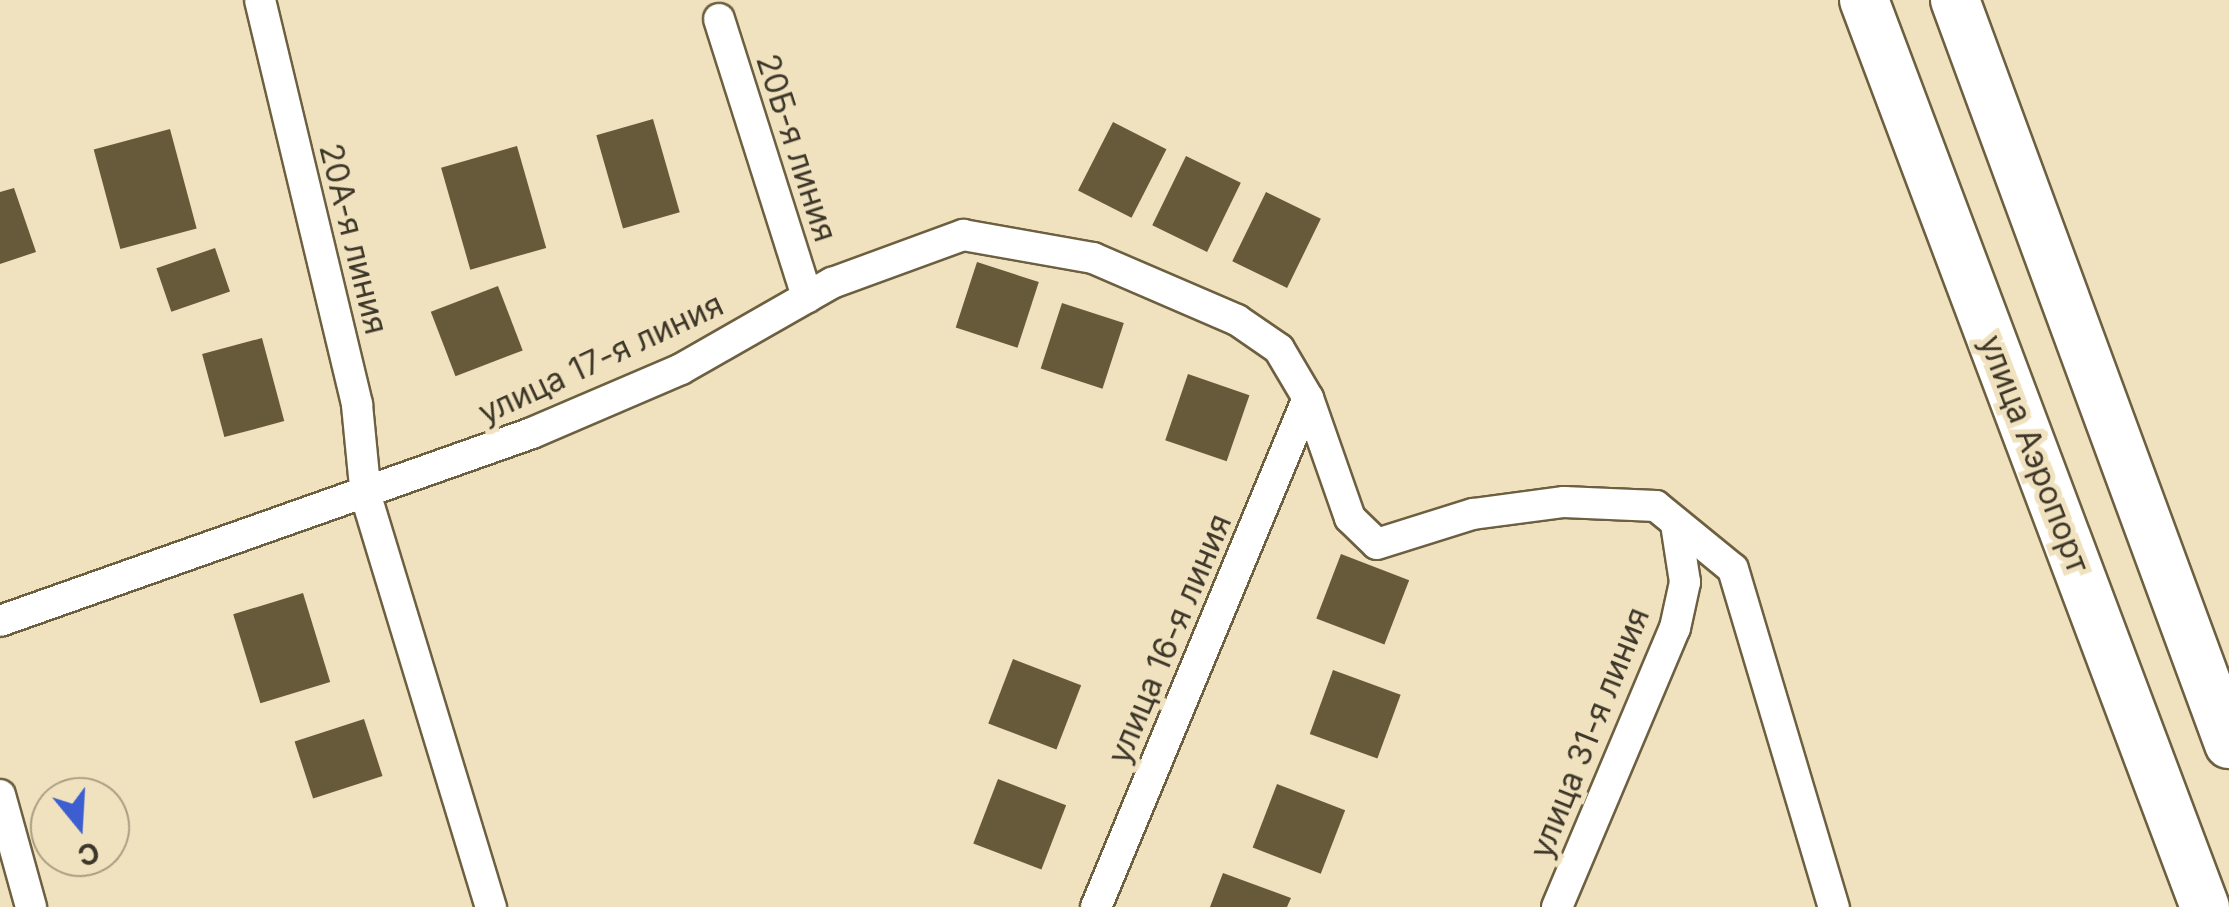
<!DOCTYPE html>
<meta charset="utf-8">
<style>
body{margin:0}
#map{position:relative;width:2229px;height:907px;overflow:hidden;background:#f1e2bf;font-family:Inter,sans-serif}
div>[style]{position:absolute}
.building>*{inset:0;background:#675a3b;transform-origin:0 0}
.roads{filter:drop-shadow(2px 0 #6d6041) drop-shadow(-2px 0 #6d6041) drop-shadow(0 2px #6d6041) drop-shadow(0 -2px #6d6041)}
.minor>*{height:30px;margin:-15px;padding:0 15px;transform-origin:15px;border-radius:15px;background:#fff}
.primary>*{height:48px;margin:-24px;padding:0 24px;transform-origin:24px;border-radius:24px;background:#fff}
span{translate:-50% -50%;white-space:nowrap;text-align:center;line-height:1.15;-webkit-text-stroke:10px #f1e2bf;paint-order:stroke}
.street-label{font-size:32px;color:#3d3729}
.north{position:absolute;left:30px;top:777px;width:100px;height:100px;box-sizing:border-box;background:#f1e2bf;border:2px solid #a99e83;border-radius:50%;rotate:162deg;font-size:28px;font-weight:700;line-height:40px;text-align:center;color:#3d3729}
.north::after{content:'';display:block;margin:auto;width:35px;height:45px;background:#3c5ed0;clip-path:polygon(50% 0,100% 100%,50% 72%,0 100%)}
</style>
<div id="map">
<div class="building">
<i style="left:653px;top:119px;width:97px;height:59px;rotate:74deg"></i>
<i style="left:1113px;top:122px;width:60px;height:77px;rotate:27deg"></i>
<i style="left:170px;top:129px;width:103px;height:79px;rotate:75deg"></i>
<i style="left:517px;top:146px;width:106px;height:79px;rotate:74deg"></i>
<i style="left:1186px;top:156px;width:61px;height:77px;rotate:26deg"></i>
<i style="clip-path:polygon(14px 188px,36px 252px,0 264px,0 192px)"></i>
<i style="left:1266px;top:192px;width:61px;height:77px;rotate:26deg"></i>
<i style="left:215px;top:248px;width:46px;height:62px;rotate:71deg"></i>
<i style="left:977px;top:262px;width:65px;height:69px;rotate:18deg"></i>
<i style="left:498px;top:286px;width:69px;height:72px;rotate:69deg"></i>
<i style="left:1062px;top:303px;width:65px;height:69px;rotate:18deg"></i>
<i style="left:262px;top:338px;width:86px;height:62px;rotate:75deg"></i>
<i style="left:1188px;top:374px;width:65px;height:70px;rotate:19deg"></i>
<i style="left:1341px;top:554px;width:73px;height:69px;rotate:21deg"></i>
<i style="left:303px;top:593px;width:93px;height:73px;rotate:73deg"></i>
<i style="left:1013px;top:659px;width:73px;height:69px;rotate:21deg"></i>
<i style="left:1333px;top:670px;width:72px;height:68px;rotate:20deg"></i>
<i style="left:364px;top:719px;width:60px;height:73px;rotate:72deg"></i>
<i style="left:998px;top:779px;width:73px;height:69px;rotate:21deg"></i>
<i style="left:1277px;top:784px;width:73px;height:68px;rotate:21deg"></i>
<i style="clip-path:polygon(1223px 873px,1291px 898px,1287px 907px,1210px 907px)"></i>
</div>
<div class="roads">
<div class="minor">
<i style="left:260px;top:0;width:416px;rotate:76.5deg"></i>
<i style="left:357px;top:405px;width:91px;rotate:84.4deg"></i>
<i style="left:366px;top:496px;width:430px;rotate:73.1deg"></i>
<i style="left:719px;top:19px;width:292px;rotate:72.4deg"></i>
<i style="left:0;top:621px;width:564px;rotate:-19.46deg"></i>
<i style="left:532px;top:433px;width:162px;rotate:-23.2deg"></i>
<i style="left:681px;top:369px;width:174px;rotate:-29.7deg"></i>
<i style="left:832px;top:283px;width:140px;rotate:-20.1deg"></i>
<i style="left:963px;top:235px;width:132px;rotate:10deg"></i>
<i style="left:1093px;top:258px;width:157px;rotate:23.3deg"></i>
<i style="left:1237px;top:320px;width:51px;rotate:34.6deg"></i>
<i style="left:1279px;top:349px;width:57px;rotate:59.4deg"></i>
<i style="left:1308px;top:398px;width:127px;rotate:70.7deg"></i>
<i style="left:1350px;top:518px;width:37px;rotate:44deg"></i>
<i style="left:1377px;top:544px;width:101px;rotate:-17.4deg"></i>
<i style="left:1473px;top:514px;width:92px;rotate:-7.5deg"></i>
<i style="left:1564px;top:502px;width:92px;rotate:2.5deg"></i>
<i style="left:1656px;top:506px;width:99px;rotate:39.3deg"></i>
<i style="left:1733px;top:569px;width:353px;rotate:73.4deg"></i>
<i style="left:0;top:795px;width:116px;rotate:74.5deg"></i>
<i style="left:1096px;top:907px;width:551px;rotate:-67.39deg"></i>
<i style="left:1557px;top:907px;width:303px;rotate:-67.1deg"></i>
<i style="left:1675px;top:628px;width:47px;rotate:-77.7deg"></i>
<i style="left:1685px;top:582px;width:59px;rotate:-98.8deg"></i>
</div>
<div class="primary">
<i style="left:1864px;top:0;width:969px;rotate:69.4deg"></i>
<i style="left:1955px;top:0;width:793px;rotate:69.78deg"></i>
</div>
</div>
<div class="street-label">
<span style="left:796px;top:148px;rotate:72deg">20Б-я линия</span>
<span style="left:353px;top:239px;rotate:76deg">20А-я линия</span>
<span style="left:601px;top:359px;rotate:-25deg">улица 17-я линия</span>
<span style="left:2034px;top:454px;rotate:69deg">улица Аэропорт</span>
<span style="left:1170px;top:639px;rotate:-67deg">улица 16-я линия</span>
<span style="left:1590px;top:733px;rotate:-68deg">улица 31-я линия</span>
</div>
<div class="north">С</div>
</div>
